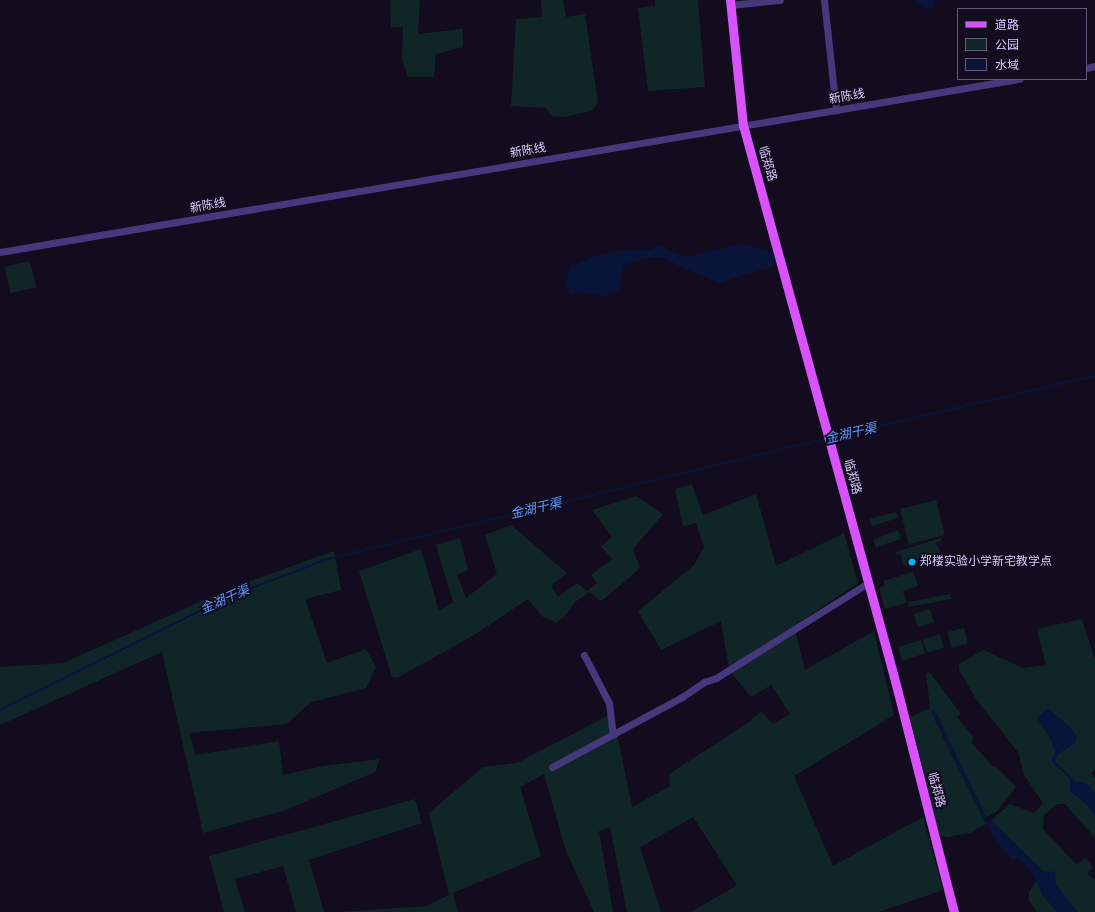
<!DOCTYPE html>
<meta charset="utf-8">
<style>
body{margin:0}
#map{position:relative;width:1095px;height:912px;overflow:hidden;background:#120c1e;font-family:Jost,"Noto Sans SC",sans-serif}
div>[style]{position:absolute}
.green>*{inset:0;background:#102528;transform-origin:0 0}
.water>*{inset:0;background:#09143a}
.stream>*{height:1.5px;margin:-0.75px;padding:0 0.75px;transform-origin:0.75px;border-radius:0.75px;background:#09143a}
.minor>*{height:7px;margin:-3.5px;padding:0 3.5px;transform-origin:3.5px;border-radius:3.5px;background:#45387d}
.major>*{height:9px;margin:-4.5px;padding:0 4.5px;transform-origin:4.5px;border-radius:4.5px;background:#d853fd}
.dots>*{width:11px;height:11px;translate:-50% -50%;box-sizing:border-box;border:2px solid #120c1e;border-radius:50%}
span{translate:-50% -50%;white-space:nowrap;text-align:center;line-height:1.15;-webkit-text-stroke:4px #120c1e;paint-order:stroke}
.street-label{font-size:12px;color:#d9cbfe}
.poi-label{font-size:12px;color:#d9cbfe}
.left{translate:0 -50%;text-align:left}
.water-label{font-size:13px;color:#5a98fd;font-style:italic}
.legend{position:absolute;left:957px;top:8px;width:130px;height:72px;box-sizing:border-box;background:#120c1e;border:1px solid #625878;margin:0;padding:5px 7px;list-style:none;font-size:12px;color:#d9cbfe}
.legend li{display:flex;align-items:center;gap:8px;height:20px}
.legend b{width:20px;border:1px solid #625878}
</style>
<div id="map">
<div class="green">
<i style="clip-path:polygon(390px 0,420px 0,418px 34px,463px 29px,463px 47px,436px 54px,434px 77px,408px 77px,402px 60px,403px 27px,391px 27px)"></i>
<i style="clip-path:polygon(541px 0,563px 0,566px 17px,585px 14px,598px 102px,592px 111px,564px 117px,551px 116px,546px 108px,511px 106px,516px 19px,542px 17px)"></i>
<i style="clip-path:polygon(655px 0,698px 0,705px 87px,648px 91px,638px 8px,655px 6px)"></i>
<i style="left:30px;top:261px;width:27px;height:26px;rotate:77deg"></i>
<i style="clip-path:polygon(692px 484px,703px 515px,756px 494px,776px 566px,844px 533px,858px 583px,794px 626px,805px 670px,874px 631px,894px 715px,794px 776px,833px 866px,923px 817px,943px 890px,879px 912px,691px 912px,737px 885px,693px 817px,640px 847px,661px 912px,627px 912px,610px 827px,599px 831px,613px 912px,594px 912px,566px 851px,544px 774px,520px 787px,541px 856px,453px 893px,458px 912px,338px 912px,427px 906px,449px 895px,429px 813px,483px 767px,517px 763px,613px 713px,632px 807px,670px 786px,669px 774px,749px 722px,761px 711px,773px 724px,790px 714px,771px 685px,751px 697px,729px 670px,721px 621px,661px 650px,638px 611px,694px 565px,704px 547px,696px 523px,683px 526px,675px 489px)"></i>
<i style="clip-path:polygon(636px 496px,663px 514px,633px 549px,640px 568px,603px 600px,599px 600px,590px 592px,575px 602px,565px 616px,556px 623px,543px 617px,528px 599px,474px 635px,397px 678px,392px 677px,359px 571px,421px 549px,439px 611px,453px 602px,436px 545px,460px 538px,468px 570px,457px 575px,466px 598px,497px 574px,485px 535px,511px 525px,567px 573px,551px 586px,558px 597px,577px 583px,587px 591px,597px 583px,591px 575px,612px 559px,601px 546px,612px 537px,592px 510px)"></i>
<i style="left:936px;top:500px;width:36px;height:37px;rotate:76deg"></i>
<i style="clip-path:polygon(896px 512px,898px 518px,872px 526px,871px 524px,870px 519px)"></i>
<i style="left:898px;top:530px;width:9px;height:27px;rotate:69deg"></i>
<i style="clip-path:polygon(941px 538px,941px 541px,935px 543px,940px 550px,938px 559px,908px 567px,902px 563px,901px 554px,896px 555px,896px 552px)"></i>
<i style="clip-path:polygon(334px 551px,341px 590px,305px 599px,327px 663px,366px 649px,376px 667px,366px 688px,311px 702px,287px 724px,189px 733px,196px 755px,279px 741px,283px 775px,323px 766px,380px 759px,375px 772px,286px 810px,203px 833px,162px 652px,0 725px,0 667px,63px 663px,231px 588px)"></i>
<i style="clip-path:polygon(913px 572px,918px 586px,903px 591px,906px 603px,885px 609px,879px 588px,885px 586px,883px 581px)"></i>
<i style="left:950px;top:594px;width:5px;height:43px;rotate:79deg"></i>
<i style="left:930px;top:609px;width:14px;height:17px;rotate:73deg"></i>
<i style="clip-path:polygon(1082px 619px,1095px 660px,1095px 769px,1091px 774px,1095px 778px,1095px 838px,1065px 804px,1058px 804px,1044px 815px,1043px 829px,1073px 861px,1078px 864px,1086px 858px,1093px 868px,1087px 873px,1095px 880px,1095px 912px,1037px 912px,1029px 901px,1029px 892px,1043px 871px,990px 821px,1010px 804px,1034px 813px,1043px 803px,1024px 775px,1018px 752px,976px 699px,959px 670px,959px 664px,983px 650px,1023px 668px,1046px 665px,1037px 629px)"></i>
<i style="left:964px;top:628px;width:16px;height:17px;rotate:76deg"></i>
<i style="left:940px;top:634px;width:14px;height:18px;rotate:73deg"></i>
<i style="left:921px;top:640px;width:14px;height:24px;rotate:73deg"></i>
<i style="clip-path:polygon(926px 673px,930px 673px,961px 714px,957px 717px,974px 738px,972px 743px,993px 767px,995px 766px,1016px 787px,996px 812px,986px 817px,933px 709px,933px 716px,986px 824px,970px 833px,947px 837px,939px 834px,910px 717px,930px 708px)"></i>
<i style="clip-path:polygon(415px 799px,422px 823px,309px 860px,324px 912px,296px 912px,283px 866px,235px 879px,245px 912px,224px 912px,209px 856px)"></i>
</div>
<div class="water">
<i style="clip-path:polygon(913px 0,935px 0,934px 7px,928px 10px)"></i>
<i style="clip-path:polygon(742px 244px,771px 251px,775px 257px,774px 266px,719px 283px,679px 266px,664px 257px,651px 257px,623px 265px,619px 293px,612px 291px,604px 298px,600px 294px,588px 295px,582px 291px,572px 295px,568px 291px,566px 283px,570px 266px,599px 255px,624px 250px,650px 250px,659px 246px,686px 257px)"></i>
<i style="clip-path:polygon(930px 708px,937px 714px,988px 822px,992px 821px,1043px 871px,1055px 872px,1056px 885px,1078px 912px,1057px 912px,1043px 896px,1036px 880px,1024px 862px,1017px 858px,1012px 860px,992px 836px,990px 826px,986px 824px)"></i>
<i style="clip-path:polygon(1048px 708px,1070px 727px,1077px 737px,1075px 743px,1057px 755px,1055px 762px,1075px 781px,1086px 783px,1095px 793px,1095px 816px,1086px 804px,1070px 791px,1070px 778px,1053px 763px,1052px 757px,1055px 753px,1051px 739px,1037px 718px)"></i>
</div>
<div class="stream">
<i style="left:832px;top:437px;width:270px;rotate:-13.1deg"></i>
<i style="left:0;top:710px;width:254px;rotate:-26.4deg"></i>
<i style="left:228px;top:597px;width:107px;rotate:-20.8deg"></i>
<i style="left:328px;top:559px;width:510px;rotate:-13.6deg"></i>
</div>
<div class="minor">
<i style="left:824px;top:0;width:111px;rotate:83.8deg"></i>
<i style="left:730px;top:5px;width:50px;rotate:-5.7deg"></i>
<i style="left:1086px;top:68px;width:9px;rotate:-13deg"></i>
<i style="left:0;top:252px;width:1034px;rotate:-9.64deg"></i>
<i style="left:584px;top:655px;width:54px;rotate:62.5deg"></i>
<i style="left:609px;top:703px;width:32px;rotate:83deg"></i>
<i style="left:552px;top:767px;width:148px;rotate:-28.3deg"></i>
<i style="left:682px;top:697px;width:27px;rotate:-34deg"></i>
<i style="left:704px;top:682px;width:13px;rotate:-18deg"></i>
<i style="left:716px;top:678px;width:179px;rotate:-32deg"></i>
</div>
<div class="major">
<i style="left:730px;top:0;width:126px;rotate:84.1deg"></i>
<i style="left:743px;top:125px;width:572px;rotate:74.7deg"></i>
<i style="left:894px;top:677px;width:243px;rotate:75.7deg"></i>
</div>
<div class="dots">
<i style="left:912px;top:562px;background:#03b5f1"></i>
</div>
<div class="street-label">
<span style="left:847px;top:97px;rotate:-10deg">新陈线</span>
<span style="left:528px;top:151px;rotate:-10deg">新陈线</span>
<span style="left:767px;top:164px;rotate:74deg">临郑路</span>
<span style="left:208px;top:206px;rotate:-10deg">新陈线</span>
<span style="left:852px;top:477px;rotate:75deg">临郑路</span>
<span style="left:936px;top:790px;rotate:75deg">临郑路</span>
</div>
<div class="poi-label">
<span class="left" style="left:920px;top:562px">郑楼实验小学新宅教学点</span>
</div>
<div class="water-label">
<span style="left:851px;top:434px;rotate:-13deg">金湖干渠</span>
<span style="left:536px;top:509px;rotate:-13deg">金湖干渠</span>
<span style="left:225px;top:600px;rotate:-24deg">金湖干渠</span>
</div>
<ul class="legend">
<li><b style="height:5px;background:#d853fd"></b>道路</li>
<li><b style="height:11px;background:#102528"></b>公园</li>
<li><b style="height:11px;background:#09143a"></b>水域</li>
</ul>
</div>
